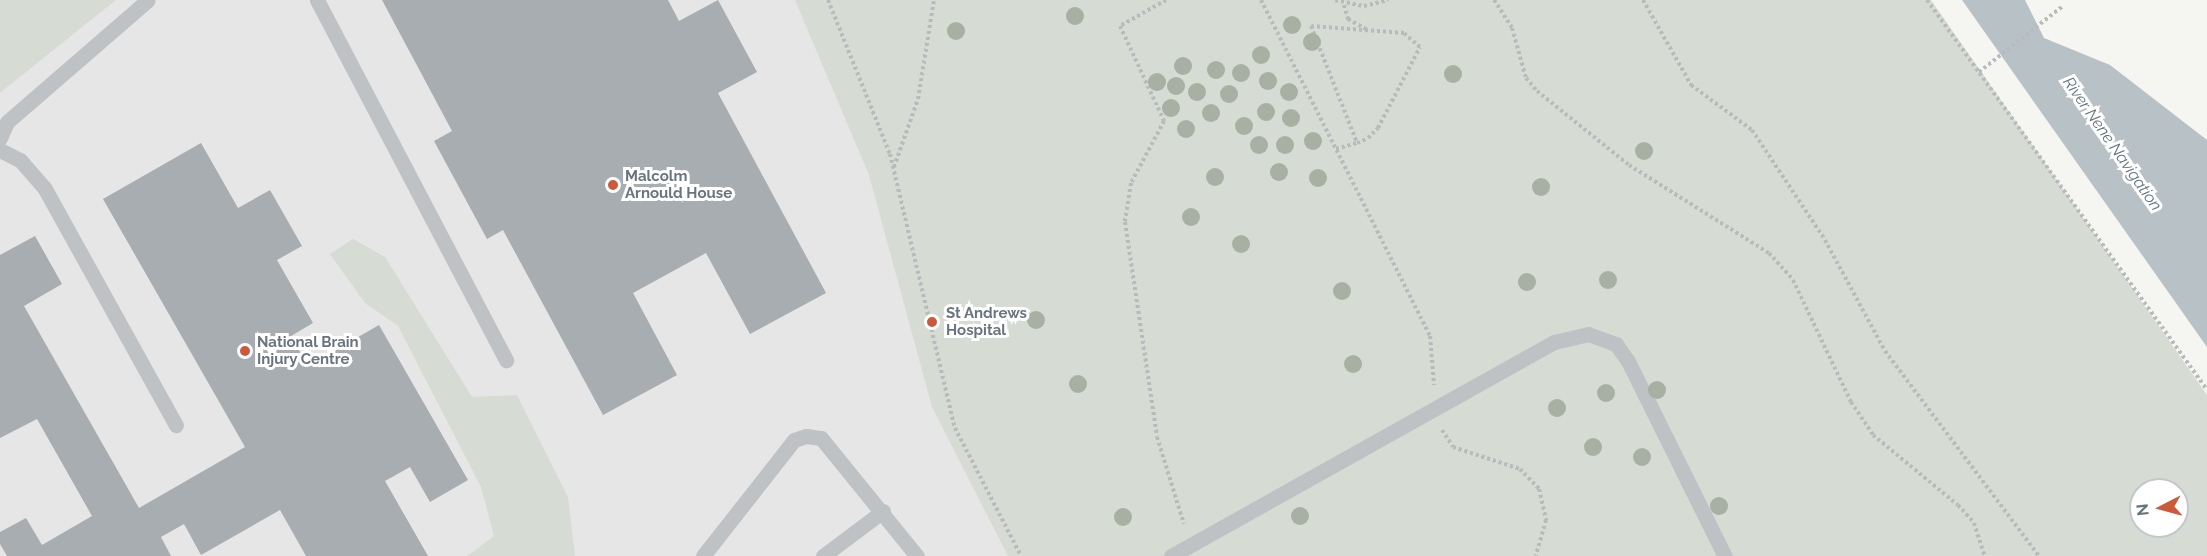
<!DOCTYPE html>
<style>
body{margin:0}
#map{position:relative;width:2207px;height:556px;overflow:hidden;background:#f5f5f2;font-family:Raleway,sans-serif}
div>[style]{position:absolute}
.built>*{inset:0;background:#e5e6e5}
.green>*{inset:0;background:#d6dbd3}
.water>*{inset:0;background:#b8c1c5}
.building>*{inset:0;background:#a7adb1}
.path>*{height:4px;margin-top:-2px;transform-origin:0;background:repeating-linear-gradient(90deg,#b8bbbc 0 3px,transparent 0 6px)}
.service>*{height:15px;margin:-7.5px;padding:0 7.5px;transform-origin:7.5px;border-radius:7.5px;background:#bfc2c5}
.trees>*{width:18px;height:18px;margin:-9px;border-radius:50%;background:#a8b0a4}
.dots>*{width:16px;height:16px;translate:-50% -50%;box-sizing:border-box;border:3px solid #fff;border-radius:50%}
span{translate:-50% -50%;white-space:nowrap;text-align:center;line-height:1.15;-webkit-text-stroke:6px #fff;paint-order:stroke}
.poi-label{font-size:15px;color:#68757f;font-weight:700}
.left{translate:0 -50%;text-align:left}
.water-label{font-size:16px;color:#63767b;font-style:italic}
.north{position:absolute;left:2129px;top:478px;width:60px;height:60px;box-sizing:border-box;background:#fff;border:2px solid #c3c8cc;border-radius:50%;rotate:264deg;font-size:16px;font-weight:700;line-height:24px;text-align:center;color:#68757f}
.north::after{content:'';display:block;margin:auto;width:21px;height:27px;background:#cc593a;clip-path:polygon(50% 0,100% 100%,50% 72%,0 100%)}
</style>
<div id="map">
<div class="built">
<i style="clip-path:polygon(116px 0,1691px 0,2141px 526px,2177px 526px,2207px 556px,0 556px,0 93px)"></i>
</div>
<div class="green">
<i style="clip-path:polygon(0 0,116px 0,0 93px)"></i>
<i style="clip-path:polygon(evenodd,795px 0,1931px 0,2207px 395px,2207px 556px,1008px 556px,932px 407px,869px 175px,795px 0,2141px 490px,2177px 490px,2177px 526px,2141px 526px,2141px 490px)"></i>
<i style="clip-path:polygon(353px 239px,385px 257px,472px 397px,517px 395px,568px 497px,575px 556px,467px 556px,494px 536px,481px 487px,398px 326px,365px 303px,330px 254px)"></i>
</div>
<div class="water">
<i style="clip-path:polygon(1962px 0,2025px 0,2044px 38px,2110px 65px,2207px 140px,2207px 347px)"></i>
</div>
<div class="building">
<i style="clip-path:polygon(382px 0,668px 0,679px 21px,718px 0,757px 72px,718px 93px,826px 293px,750px 334px,706px 253px,633px 293px,677px 375px,603px 415px,503px 230px,487px 239px,434px 141px,452px 131px)"></i>
<i style="clip-path:polygon(201px 143px,238px 208px,270px 190px,302px 246px,277px 260px,313px 323px,291px 336px,308px 366px,379px 325px,468px 480px,430px 502px,410px 467px,385px 481px,428px 556px,306px 556px,280px 510px,201px 555px,184px 524px,161px 537px,171px 556px,7px 556px,0 544px,0 532px,26px 518px,42px 545px,92px 516px,37px 419px,0 438px,0 255px,35px 236px,62px 284px,24px 306px,139px 508px,245px 447px,103px 199px)"></i>
</div>
<div class="path">
<i style="left:828px;top:0;width:166px;rotate:68.1deg"></i>
<i style="left:890px;top:154px;width:282px;rotate:76.7deg"></i>
<i style="left:955px;top:428px;width:144px;rotate:62.7deg"></i>
<i style="left:1166px;top:0;width:53px;rotate:150.5deg"></i>
<i style="left:1120px;top:26px;width:105px;rotate:65.1deg"></i>
<i style="left:1164px;top:121px;width:70px;rotate:118deg"></i>
<i style="left:1131px;top:183px;width:39px;rotate:99deg"></i>
<i style="left:1125px;top:222px;width:217px;rotate:81.5deg"></i>
<i style="left:1157px;top:437px;width:91px;rotate:72.8deg"></i>
<i style="left:1261px;top:0;width:376px;rotate:63.3deg"></i>
<i style="left:1430px;top:336px;width:49px;rotate:85.3deg"></i>
<i style="left:1335px;top:0;width:30px;rotate:12deg"></i>
<i style="left:1364px;top:6px;width:25px;rotate:-14deg"></i>
<i style="left:1494px;top:0;width:33px;rotate:57deg"></i>
<i style="left:1512px;top:28px;width:52px;rotate:74.4deg"></i>
<i style="left:1526px;top:78px;width:17px;rotate:50deg"></i>
<i style="left:1537px;top:91px;width:118px;rotate:38.8deg"></i>
<i style="left:1629px;top:165px;width:165px;rotate:32.2deg"></i>
<i style="left:1769px;top:253px;width:36px;rotate:48deg"></i>
<i style="left:1793px;top:280px;width:135px;rotate:64.6deg"></i>
<i style="left:1851px;top:402px;width:40px;rotate:56deg"></i>
<i style="left:1873px;top:435px;width:110px;rotate:39.5deg"></i>
<i style="left:1958px;top:505px;width:24px;rotate:48deg"></i>
<i style="left:1974px;top:523px;width:35px;rotate:72deg"></i>
<i style="left:1643px;top:0;width:98px;rotate:60.5deg"></i>
<i style="left:1691px;top:85px;width:76px;rotate:36.4deg"></i>
<i style="left:1752px;top:130px;width:132px;rotate:56.4deg"></i>
<i style="left:1825px;top:240px;width:126px;rotate:61.6deg"></i>
<i style="left:1885px;top:351px;width:256px;rotate:53.1deg"></i>
<i style="left:1927px;top:0;width:480px;rotate:54.3deg"></i>
<i style="left:1344px;top:5px;width:15px;rotate:74deg"></i>
<i style="left:1348px;top:19px;width:21px;rotate:29deg"></i>
<i style="left:1979px;top:72px;width:107px;rotate:-38.2deg"></i>
<i style="left:1336px;top:149px;width:22px;rotate:-16deg"></i>
<i style="left:1357px;top:143px;width:12px;rotate:-24deg"></i>
<i style="left:1368px;top:138px;width:14px;rotate:-45deg"></i>
<i style="left:1378px;top:128px;width:91px;rotate:-62.6deg"></i>
<i style="left:1420px;top:47px;width:21px;rotate:-139deg"></i>
<i style="left:1404px;top:33px;width:93px;rotate:-175.7deg"></i>
<i style="left:1311px;top:26px;width:126px;rotate:68.5deg"></i>
<i style="left:894px;top:167px;width:72px;rotate:-70.6deg"></i>
<i style="left:918px;top:99px;width:100px;rotate:-80.8deg"></i>
<i style="left:1442px;top:430px;width:20px;rotate:57deg"></i>
<i style="left:1453px;top:447px;width:71px;rotate:18.2deg"></i>
<i style="left:1520px;top:469px;width:28px;rotate:46deg"></i>
<i style="left:1539px;top:489px;width:32px;rotate:77deg"></i>
<i style="left:1546px;top:520px;width:37px;rotate:106deg"></i>
</div>
<div class="service">
<i style="left:317px;top:0;width:407px;rotate:62.3deg"></i>
<i style="left:0;top:138px;width:17px;rotate:-66deg"></i>
<i style="left:7px;top:122px;width:186px;rotate:-40.9deg"></i>
<i style="left:0;top:150px;width:22px;rotate:27deg"></i>
<i style="left:20px;top:160px;width:38px;rotate:49deg"></i>
<i style="left:45px;top:189px;width:270px;rotate:61deg"></i>
<i style="left:703px;top:556px;width:147px;rotate:-51.9deg"></i>
<i style="left:794px;top:440px;width:13px;rotate:-18deg"></i>
<i style="left:806px;top:436px;width:15px;rotate:8deg"></i>
<i style="left:821px;top:438px;width:152px;rotate:50.9deg"></i>
<i style="left:823px;top:556px;width:75px;rotate:-36.9deg"></i>
<i style="left:1171px;top:556px;width:439px;rotate:-29.2deg"></i>
<i style="left:1554px;top:342px;width:35px;rotate:-13deg"></i>
<i style="left:1588px;top:334px;width:30px;rotate:20deg"></i>
<i style="left:1616px;top:344px;width:21px;rotate:55deg"></i>
<i style="left:1628px;top:361px;width:218px;rotate:63.6deg"></i>
</div>
<div class="trees">
<i style="left:1075px;top:16px"></i>
<i style="left:1292px;top:25px"></i>
<i style="left:956px;top:31px"></i>
<i style="left:1312px;top:42px"></i>
<i style="left:1261px;top:55px"></i>
<i style="left:1183px;top:66px"></i>
<i style="left:1216px;top:70px"></i>
<i style="left:1241px;top:73px"></i>
<i style="left:1453px;top:74px"></i>
<i style="left:1268px;top:81px"></i>
<i style="left:1157px;top:82px"></i>
<i style="left:1176px;top:86px"></i>
<i style="left:1197px;top:92px"></i>
<i style="left:1289px;top:92px"></i>
<i style="left:1229px;top:94px"></i>
<i style="left:1171px;top:108px"></i>
<i style="left:1266px;top:112px"></i>
<i style="left:1211px;top:113px"></i>
<i style="left:1291px;top:118px"></i>
<i style="left:1244px;top:126px"></i>
<i style="left:1186px;top:129px"></i>
<i style="left:1313px;top:141px"></i>
<i style="left:1259px;top:145px"></i>
<i style="left:1285px;top:145px"></i>
<i style="left:1644px;top:151px"></i>
<i style="left:1279px;top:172px"></i>
<i style="left:1215px;top:177px"></i>
<i style="left:1318px;top:178px"></i>
<i style="left:1541px;top:187px"></i>
<i style="left:1191px;top:217px"></i>
<i style="left:1241px;top:244px"></i>
<i style="left:1608px;top:280px"></i>
<i style="left:1527px;top:282px"></i>
<i style="left:1342px;top:291px"></i>
<i style="left:1036px;top:320px"></i>
<i style="left:1353px;top:364px"></i>
<i style="left:1078px;top:384px"></i>
<i style="left:1657px;top:390px"></i>
<i style="left:1606px;top:393px"></i>
<i style="left:1557px;top:408px"></i>
<i style="left:1593px;top:447px"></i>
<i style="left:1642px;top:457px"></i>
<i style="left:1719px;top:506px"></i>
<i style="left:1300px;top:516px"></i>
<i style="left:1123px;top:517px"></i>
</div>
<div class="dots">
<i style="left:613px;top:185px;background:#cc593a"></i>
<i style="left:932px;top:322px;background:#cc593a"></i>
<i style="left:245px;top:351px;background:#cc593a"></i>
</div>
<div class="poi-label">
<span class="left" style="left:625px;top:185px">Malcolm<br>Arnould House</span>
<span class="left" style="left:946px;top:322px">St Andrews<br>Hospital</span>
<span class="left" style="left:257px;top:351px">National Brain<br>Injury Centre</span>
</div>
<div class="water-label">
<span style="left:2112px;top:144px;rotate:55deg">River Nene Navigation</span>
</div>
<div class="north">N</div>
</div>
